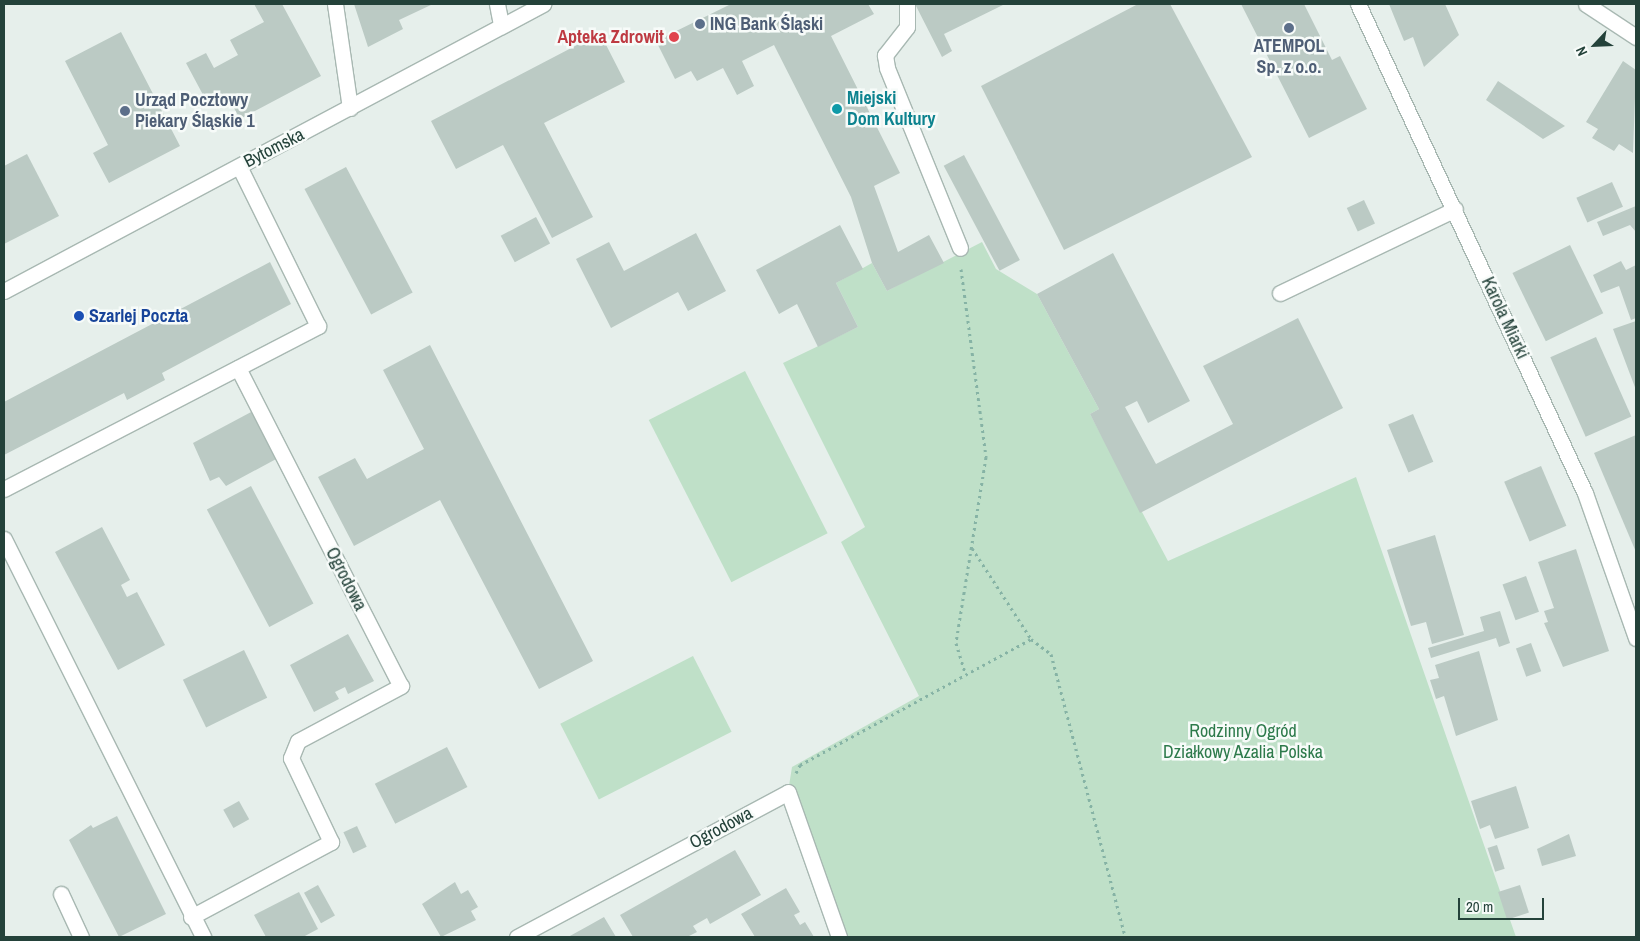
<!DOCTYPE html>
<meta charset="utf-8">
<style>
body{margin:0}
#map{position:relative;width:1640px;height:941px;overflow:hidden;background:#e6efeb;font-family:"Archivo Narrow",sans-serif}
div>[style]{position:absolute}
.green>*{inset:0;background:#bfe0c8;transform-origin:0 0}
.building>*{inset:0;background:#bbcac4;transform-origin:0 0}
.path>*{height:3px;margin-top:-1.5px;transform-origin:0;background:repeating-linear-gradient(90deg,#86b3a5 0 2.5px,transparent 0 6.5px)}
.roads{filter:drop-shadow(1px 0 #a8b8b2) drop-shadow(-1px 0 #a8b8b2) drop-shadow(0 1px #a8b8b2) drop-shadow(0 -1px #a8b8b2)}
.lane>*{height:15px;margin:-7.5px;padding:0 7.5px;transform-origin:7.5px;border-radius:7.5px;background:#fff}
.street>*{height:15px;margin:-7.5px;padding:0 7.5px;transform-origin:7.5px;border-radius:7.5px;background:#fff}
.secondary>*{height:15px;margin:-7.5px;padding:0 7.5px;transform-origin:7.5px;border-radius:7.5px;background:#fff}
.dots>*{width:14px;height:14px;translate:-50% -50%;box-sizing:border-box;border:2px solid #f7fbf9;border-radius:50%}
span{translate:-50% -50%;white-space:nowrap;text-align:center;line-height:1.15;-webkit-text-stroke:5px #f7fbf9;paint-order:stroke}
.service-label{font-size:18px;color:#4e5e75;font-weight:700}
.left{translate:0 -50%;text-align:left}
.health-label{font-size:18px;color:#be3a42;font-weight:700}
.right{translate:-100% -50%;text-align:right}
.culture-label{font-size:18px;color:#0d838f;font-weight:700}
.street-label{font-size:18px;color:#24423a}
.transit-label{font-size:18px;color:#164399;font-weight:700}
.park-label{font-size:18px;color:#2d7a4b}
.frame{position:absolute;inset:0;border:5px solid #24423a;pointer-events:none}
.north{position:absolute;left:1570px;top:20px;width:50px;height:50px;-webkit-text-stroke:4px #f7fbf9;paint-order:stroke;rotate:245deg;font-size:14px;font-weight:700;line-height:20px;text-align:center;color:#24423a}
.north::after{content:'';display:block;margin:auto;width:18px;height:22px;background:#24423a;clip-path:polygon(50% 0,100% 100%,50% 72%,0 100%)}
.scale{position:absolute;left:1458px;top:898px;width:86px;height:22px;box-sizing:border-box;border:2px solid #24423a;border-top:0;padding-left:6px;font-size:15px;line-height:18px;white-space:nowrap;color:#24423a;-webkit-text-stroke:4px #f7fbf9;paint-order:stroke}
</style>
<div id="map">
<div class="green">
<i style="clip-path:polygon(982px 242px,996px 269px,1037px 294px,1099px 409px,1090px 414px,1168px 561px,1356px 477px,1516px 937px,839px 937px,788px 792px,792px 767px,919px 696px,841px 542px,865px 527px,783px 363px,858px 327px,836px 283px,872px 263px,887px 291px)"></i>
<i style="left:745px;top:371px;width:182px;height:108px;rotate:63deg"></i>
<i style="left:693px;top:656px;width:85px;height:149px;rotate:63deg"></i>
</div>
<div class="building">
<i style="clip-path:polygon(254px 4px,282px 4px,321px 76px,240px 119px,228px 97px,209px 106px,186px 63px,206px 53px,214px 68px,238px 55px,230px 40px,264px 22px)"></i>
<i style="clip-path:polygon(354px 4px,433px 4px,399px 20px,403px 29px,368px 47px)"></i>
<i style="clip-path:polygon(731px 4px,868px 4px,874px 14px,831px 36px,900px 173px,874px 186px,898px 252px,929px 235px,944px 263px,887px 291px,872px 263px,851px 197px,774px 45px,742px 61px,754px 86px,737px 95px,723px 68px,697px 81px,691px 71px,675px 79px,656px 41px)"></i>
<i style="clip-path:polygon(915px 4px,1005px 4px,944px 34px,952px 51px,942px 57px)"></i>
<i style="clip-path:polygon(1138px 4px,1170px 4px,1252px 157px,1064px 250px,981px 86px)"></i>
<i style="clip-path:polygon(1241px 4px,1304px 4px,1332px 60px,1340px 56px,1367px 109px,1309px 138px)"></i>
<i style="clip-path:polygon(1389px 4px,1445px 4px,1459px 35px,1424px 67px,1413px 37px,1404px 41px)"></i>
<i style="clip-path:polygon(121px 32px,180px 146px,109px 183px,93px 153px,108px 145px,65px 61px)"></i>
<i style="clip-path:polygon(600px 33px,625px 82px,544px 123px,593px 217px,552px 238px,503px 145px,456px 169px,431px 121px)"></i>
<i style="clip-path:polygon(1623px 61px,1636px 70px,1633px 153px,1619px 144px,1614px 151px,1592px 138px,1598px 129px,1586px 122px)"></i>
<i style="clip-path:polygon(1498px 81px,1565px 126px,1543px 139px,1486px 100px)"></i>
<i style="clip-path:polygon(27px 154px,59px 216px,4px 244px,4px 166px)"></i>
<i style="left:964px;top:155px;width:119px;height:23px;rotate:62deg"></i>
<i style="left:346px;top:167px;width:142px;height:47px;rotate:62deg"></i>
<i style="left:1612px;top:182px;width:27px;height:39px;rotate:66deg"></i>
<i style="left:1364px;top:200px;width:26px;height:19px;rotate:65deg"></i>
<i style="clip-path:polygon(1636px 206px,1636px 232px,1630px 225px,1603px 236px,1597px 222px)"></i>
<i style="left:536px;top:217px;width:30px;height:40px;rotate:62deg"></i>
<i style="clip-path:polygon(840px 225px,863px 269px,836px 283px,858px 327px,818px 347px,797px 304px,779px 314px,756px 270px)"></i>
<i style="clip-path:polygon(696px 233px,726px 291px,688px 311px,678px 292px,611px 328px,576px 259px,609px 242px,624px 271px)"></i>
<i style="left:1570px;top:245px;width:76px;height:64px;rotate:64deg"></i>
<i style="clip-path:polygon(1113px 253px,1190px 401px,1148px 423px,1137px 401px,1125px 407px,1156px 464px,1233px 424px,1203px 366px,1298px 318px,1343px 408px,1140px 513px,1090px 414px,1099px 409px,1037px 294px)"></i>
<i style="clip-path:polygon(1621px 261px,1626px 270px,1636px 265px,1636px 318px,1631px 320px,1619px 286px,1601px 293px,1593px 275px)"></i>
<i style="clip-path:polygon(270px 262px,291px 304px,162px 373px,165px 380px,127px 400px,124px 393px,4px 455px,4px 402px)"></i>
<i style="clip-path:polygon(1636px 321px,1636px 390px,1613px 329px)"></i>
<i style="left:1596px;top:337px;width:87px;height:50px;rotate:66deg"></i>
<i style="clip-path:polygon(430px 345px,593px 661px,539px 689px,440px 500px,354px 546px,318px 477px,355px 458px,367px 479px,424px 449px,383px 370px)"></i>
<i style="clip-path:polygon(253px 411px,278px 458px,226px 486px,219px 477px,210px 481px,193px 443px)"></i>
<i style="left:1413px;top:414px;width:52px;height:27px;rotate:67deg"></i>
<i style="clip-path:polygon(1636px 435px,1636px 552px,1594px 453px)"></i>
<i style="left:1541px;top:466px;width:65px;height:40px;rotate:67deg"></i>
<i style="left:251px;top:486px;width:133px;height:50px;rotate:62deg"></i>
<i style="clip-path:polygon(102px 527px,130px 580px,121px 585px,127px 597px,137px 592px,165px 645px,118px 670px,55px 552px)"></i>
<i style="clip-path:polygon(1435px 535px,1464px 635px,1432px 644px,1426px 622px,1411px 626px,1387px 550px)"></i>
<i style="clip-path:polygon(1576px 549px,1609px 651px,1563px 667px,1544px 623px,1548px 622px,1544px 611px,1554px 608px,1538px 562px)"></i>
<i style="left:1526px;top:576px;width:38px;height:25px;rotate:70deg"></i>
<i style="clip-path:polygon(1500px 611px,1510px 643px,1499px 647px,1496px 638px,1431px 658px,1428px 648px,1484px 631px,1480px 617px)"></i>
<i style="clip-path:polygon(348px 634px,374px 681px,348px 694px,345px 687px,335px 692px,339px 699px,314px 712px,290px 665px)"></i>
<i style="left:1531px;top:643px;width:30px;height:16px;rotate:70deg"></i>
<i style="left:244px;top:650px;width:53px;height:68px;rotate:64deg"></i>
<i style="clip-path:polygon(1479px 651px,1498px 720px,1456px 736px,1444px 696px,1436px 699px,1430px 680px,1439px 678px,1435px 665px)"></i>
<i style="left:447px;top:747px;width:45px;height:81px;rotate:63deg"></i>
<i style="clip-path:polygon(1516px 786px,1529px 828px,1495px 839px,1490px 825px,1480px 829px,1471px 801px)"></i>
<i style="left:239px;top:801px;width:21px;height:18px;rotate:61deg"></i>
<i style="clip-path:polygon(117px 816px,166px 914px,119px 937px,69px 840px,91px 825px,93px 828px)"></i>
<i style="left:357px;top:826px;width:23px;height:15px;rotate:65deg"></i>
<i style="clip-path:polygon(1569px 834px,1576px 856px,1542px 866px,1537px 849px)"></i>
<i style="left:1497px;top:845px;width:25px;height:10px;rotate:72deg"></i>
<i style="clip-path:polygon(735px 850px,761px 895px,710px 924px,707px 918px,693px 926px,697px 932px,687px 937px,633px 937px,620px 915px)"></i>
<i style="clip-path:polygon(455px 882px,461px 894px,468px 890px,478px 907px,471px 911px,476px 920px,441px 937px,422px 904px)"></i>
<i style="left:318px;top:885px;width:35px;height:16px;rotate:61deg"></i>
<i style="left:1520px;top:885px;width:29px;height:23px;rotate:72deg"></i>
<i style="clip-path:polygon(786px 888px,800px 912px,794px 915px,800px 925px,805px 922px,814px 937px,755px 937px,741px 914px)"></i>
<i style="clip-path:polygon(299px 892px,318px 929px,303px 937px,266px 937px,254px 915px)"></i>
<i style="clip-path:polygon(604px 917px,616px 937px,568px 937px,588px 926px)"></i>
</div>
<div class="path">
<i style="left:961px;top:269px;width:190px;rotate:82.4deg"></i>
<i style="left:986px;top:457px;width:188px;rotate:99.2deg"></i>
<i style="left:956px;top:643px;width:31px;rotate:73deg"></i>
<i style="left:972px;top:548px;width:108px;rotate:57deg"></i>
<i style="left:1031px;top:639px;width:25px;rotate:37deg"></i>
<i style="left:1051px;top:654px;width:293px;rotate:75.3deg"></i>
<i style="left:796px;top:773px;width:9px;rotate:-63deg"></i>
<i style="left:800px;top:765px;width:263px;rotate:-28.6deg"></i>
</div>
<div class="roads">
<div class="lane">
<i style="left:907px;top:4px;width:23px;rotate:90deg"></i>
<i style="left:907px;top:27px;width:36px;rotate:128deg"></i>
<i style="left:885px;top:55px;width:13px;rotate:81deg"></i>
<i style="left:887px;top:68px;width:194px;rotate:67.9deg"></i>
<i style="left:1280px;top:293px;width:194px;rotate:-25.6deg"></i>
<i style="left:61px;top:894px;width:47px;rotate:65.1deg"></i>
<i style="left:191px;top:917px;width:159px;rotate:-28.2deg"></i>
<i style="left:331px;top:842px;width:93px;rotate:-115.5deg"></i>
<i style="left:291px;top:758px;width:18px;rotate:-68deg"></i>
<i style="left:298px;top:741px;width:117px;rotate:-28.1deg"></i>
</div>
<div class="street">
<i style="left:335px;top:4px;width:105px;rotate:81.8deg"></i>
<i style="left:497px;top:4px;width:21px;rotate:79deg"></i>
<i style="left:1586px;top:4px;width:60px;rotate:33.4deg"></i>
<i style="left:238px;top:368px;width:357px;rotate:62.9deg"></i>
<i style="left:4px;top:489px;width:354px;rotate:-27.4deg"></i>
<i style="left:318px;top:326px;width:178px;rotate:-116.3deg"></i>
<i style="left:4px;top:539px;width:445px;rotate:63.4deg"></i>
<i style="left:517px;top:937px;width:307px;rotate:-28.1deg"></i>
<i style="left:788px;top:792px;width:154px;rotate:70.6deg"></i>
</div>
<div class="secondary">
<i style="left:1358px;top:4px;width:539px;rotate:65.1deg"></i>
<i style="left:1585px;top:493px;width:154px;rotate:70.6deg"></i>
<i style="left:4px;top:291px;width:611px;rotate:-28.03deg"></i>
</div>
</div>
<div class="dots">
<i style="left:700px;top:24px;background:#5c6f8a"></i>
<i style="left:1289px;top:28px;background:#5c6f8a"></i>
<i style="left:674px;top:37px;background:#e0444e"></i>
<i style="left:837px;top:109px;background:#0f9aa8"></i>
<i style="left:125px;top:111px;background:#5c6f8a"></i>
<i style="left:79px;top:316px;background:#1a4fb4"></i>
</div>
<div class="service-label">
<span class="left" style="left:710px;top:24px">ING Bank Śląski</span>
<span style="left:1289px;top:57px">ATEMPOL<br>Sp. z o.o.</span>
<span class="left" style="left:135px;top:111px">Urząd Pocztowy<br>Piekary Śląskie 1</span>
</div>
<div class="health-label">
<span class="right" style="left:664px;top:37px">Apteka Zdrowit</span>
</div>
<div class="culture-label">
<span class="left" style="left:847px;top:109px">Miejski<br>Dom Kultury</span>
</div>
<div class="street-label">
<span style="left:274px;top:148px;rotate:-27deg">Bytomska</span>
<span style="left:1505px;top:318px;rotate:65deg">Karola Miarki</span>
<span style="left:346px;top:579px;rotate:63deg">Ogrodowa</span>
<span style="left:721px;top:828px;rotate:-28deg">Ogrodowa</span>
</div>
<div class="transit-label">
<span class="left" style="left:89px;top:316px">Szarlej Poczta</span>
</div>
<div class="park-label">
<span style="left:1243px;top:742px">Rodzinny Ogród<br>Działkowy Azalia Polska</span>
</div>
<div class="frame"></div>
<div class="north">N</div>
<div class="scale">20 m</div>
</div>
